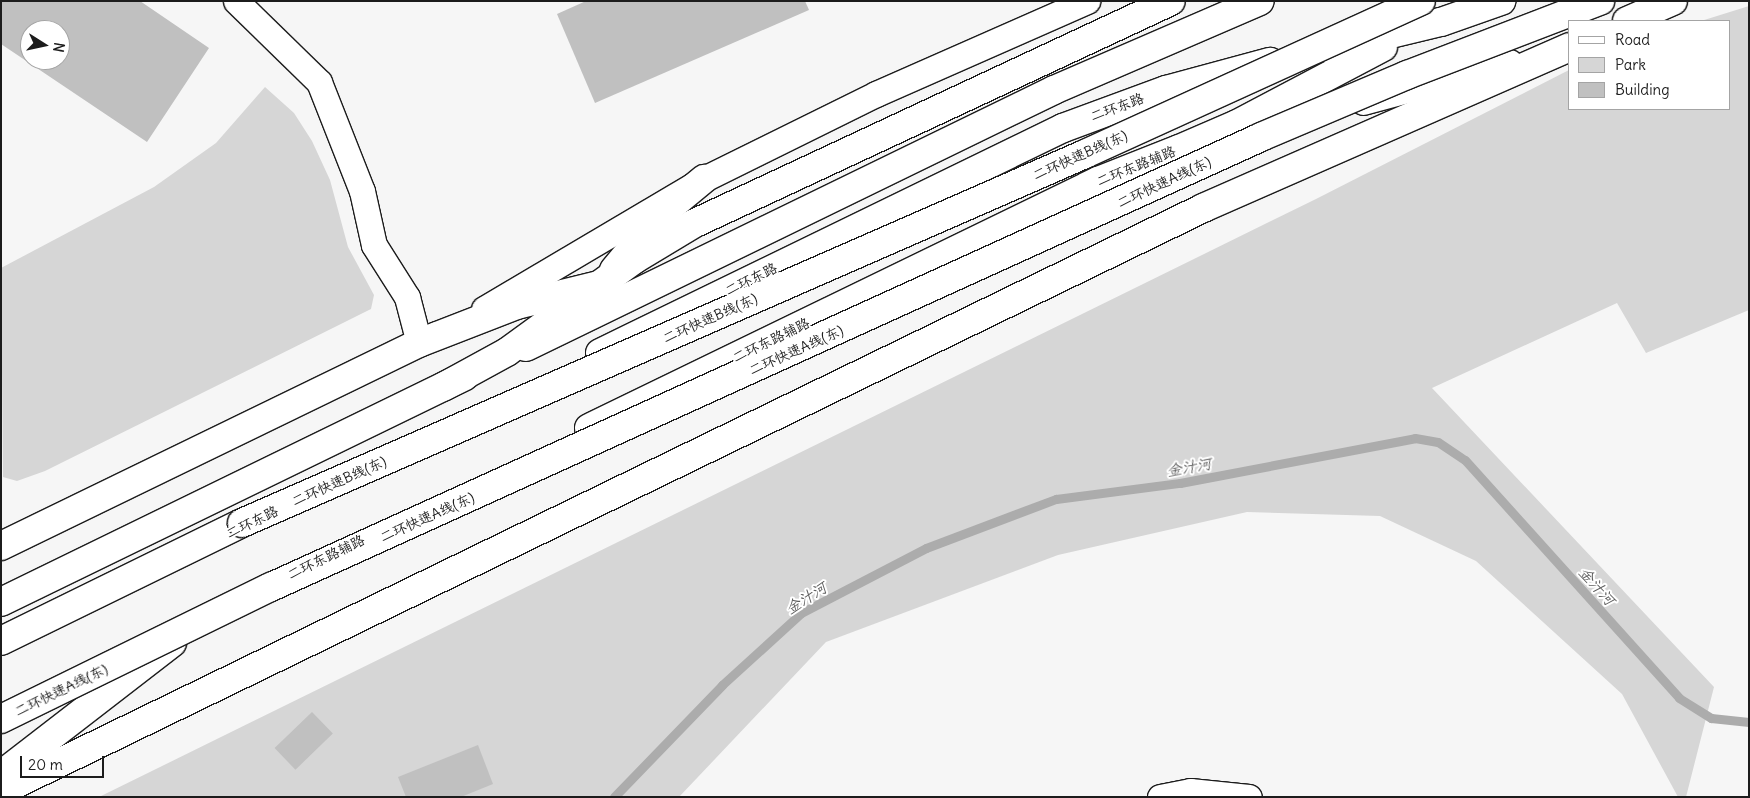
<!DOCTYPE html>
<meta charset="utf-8">
<style>
body{margin:0}
#map{position:relative;width:1750px;height:798px;overflow:hidden;background:#f6f6f6;font-family:Delius,"LXGW WenKai TC",sans-serif}
div>[style]{position:absolute}
.green>*{inset:0;background:#d6d6d6}
.stream>*{height:9px;margin:-4.5px;padding:0 4.5px;transform-origin:4.5px;border-radius:4.5px;background:#acacac}
.building>*{inset:0;background:#c0c0c0;transform-origin:0 0}
.roads{filter:drop-shadow(1px 0 #1c1c1c) drop-shadow(-1px 0 #1c1c1c) drop-shadow(0 1px #1c1c1c) drop-shadow(0 -1px #1c1c1c)}
.minor>*{height:25px;margin:-12.5px;padding:0 12.5px;transform-origin:12.5px;border-radius:12.5px;background:#fff}
.tertiary>*{height:28px;margin:-14px;padding:0 14px;transform-origin:14px;border-radius:14px;background:#fff}
.primary>*{height:28px;margin:-14px;padding:0 14px;transform-origin:14px;border-radius:14px;background:#fff}
.trunk>*{height:28px;margin:-14px;padding:0 14px;transform-origin:14px;border-radius:14px;background:#fff}
.bridges{filter:drop-shadow(1px 0 #1c1c1c) drop-shadow(-1px 0 #1c1c1c) drop-shadow(0 1px #1c1c1c) drop-shadow(0 -1px #1c1c1c)}
.trunk-bridge>*{height:28px;margin:-14px;padding:0 14px;transform-origin:14px;border-radius:14px;background:#fff}
span{translate:-50% -50%;white-space:nowrap;text-align:center;line-height:1.15;-webkit-text-stroke:4px #fff;paint-order:stroke}
.street-label{font-size:14px;color:#1c1c1c}
.water-label{font-size:15px;color:#5d5d5d;font-style:italic}
.frame{position:absolute;inset:0;border:2px solid #1c1c1c;pointer-events:none}
.legend{position:absolute;left:1568px;top:20px;width:162px;height:90px;box-sizing:border-box;background:#fff;border:1px solid #a4a4a4;margin:0;padding:6px 9px;list-style:none;font-size:15px;color:#1c1c1c}
.legend li{display:flex;align-items:center;gap:10px;height:25px}
.legend b{width:25px;border:1px solid #a4a4a4}
.north{position:absolute;left:20px;top:20px;width:50px;height:50px;box-sizing:border-box;background:#fff;border:1px solid #a4a4a4;border-radius:50%;rotate:100deg;font-size:14px;font-weight:700;line-height:20px;text-align:center;color:#1c1c1c}
.north::after{content:'';display:block;margin:auto;width:18px;height:22px;background:#1c1c1c;clip-path:polygon(50% 0,100% 100%,50% 72%,0 100%)}
.scale{position:absolute;left:20px;top:756px;width:84px;height:22px;box-sizing:border-box;border:2px solid #1c1c1c;border-top:0;padding-left:6px;font-size:15px;line-height:18px;white-space:nowrap;color:#1c1c1c;-webkit-text-stroke:4px #fff;paint-order:stroke}
</style>
<div id="map">
<div class="green">
<i style="clip-path:polygon(1749px 6px,1749px 310px,1646px 353px,1617px 303px,1432px 388px,1714px 687px,1686px 797px,1678px 797px,1622px 694px,1476px 561px,1380px 516px,1247px 512px,1058px 555px,826px 642px,679px 797px,99px 797px,1316px 199px,1569px 70px,1569px 109px,1729px 109px,1729px 21px,1701px 21px)"></i>
<i style="clip-path:polygon(265px 87px,294px 113px,312px 141px,330px 180px,348px 247px,374px 295px,371px 309px,45px 471px,17px 481px,3px 477px,1px 268px,154px 187px,216px 143px)"></i>
</div>
<div class="stream">
<i style="left:614px;top:797px;width:156px;rotate:-46deg"></i>
<i style="left:722px;top:685px;width:107px;rotate:-42.3deg"></i>
<i style="left:801px;top:613px;width:141px;rotate:-27.5deg"></i>
<i style="left:926px;top:548px;width:139px;rotate:-20.7deg"></i>
<i style="left:1056px;top:499px;width:125px;rotate:-7.4deg"></i>
<i style="left:1180px;top:483px;width:239px;rotate:-10.8deg"></i>
<i style="left:1415px;top:438px;width:23px;rotate:10deg"></i>
<i style="left:1438px;top:442px;width:32px;rotate:34deg"></i>
<i style="left:1465px;top:460px;width:320px;rotate:48deg"></i>
<i style="left:1679px;top:698px;width:38px;rotate:32deg"></i>
<i style="left:1711px;top:718px;width:38px;rotate:6deg"></i>
</div>
<div class="building">
<i style="clip-path:polygon(evenodd,1px 1px,140px 1px,209px 48px,147px 142px,1px 44px,1px 1px,30px 30px,60px 30px,60px 60px,30px 60px,30px 30px)"></i>
<i style="clip-path:polygon(586px 1px,805px 1px,809px 10px,595px 103px,557px 14px)"></i>
<i style="left:312px;top:712px;width:30px;height:52px;rotate:46deg"></i>
<i style="clip-path:polygon(478px 745px,493px 784px,461px 797px,406px 797px,398px 777px)"></i>
</div>
<div class="roads">
<div class="minor">
<i style="left:236px;top:1px;width:116px;rotate:44.3deg"></i>
<i style="left:319px;top:82px;width:117px;rotate:68.5deg"></i>
<i style="left:362px;top:191px;width:55px;rotate:77.5deg"></i>
<i style="left:374px;top:245px;width:62px;rotate:57.6deg"></i>
<i style="left:407px;top:297px;width:48px;rotate:75.4deg"></i>
<i style="left:419px;top:343px;width:20px;rotate:-27deg"></i>
<i style="left:1363px;top:102px;width:152px;rotate:-15.2deg"></i>
<i style="left:484px;top:309px;width:256px;rotate:-30.6deg"></i>
<i style="left:704px;top:179px;width:192px;rotate:-26.3deg"></i>
<i style="left:876px;top:94px;width:231px;rotate:-23.8deg"></i>
<i style="left:1160px;top:797px;width:31px;rotate:-11deg"></i>
<i style="left:1190px;top:791px;width:59px;rotate:5.8deg"></i>
</div>
<div class="tertiary">
<i style="left:589px;top:428px;width:566px;rotate:-25.89deg"></i>
<i style="left:1098px;top:181px;width:87px;rotate:-21.6deg"></i>
<i style="left:1px;top:546px;width:465px;rotate:-25.9deg"></i>
<i style="left:1px;top:775px;width:216px;rotate:-37.7deg"></i>
</div>
<div class="primary">
<i style="left:1329px;top:49px;width:115px;rotate:-13.6deg"></i>
<i style="left:1441px;top:22px;width:64px;rotate:-19.3deg"></i>
<i style="left:1179px;top:149px;width:63px;rotate:-23.3deg"></i>
<i style="left:1237px;top:124px;width:165px;rotate:-27.8deg"></i>
<i style="left:614px;top:270px;width:69px;rotate:-50.3deg"></i>
<i style="left:658px;top:217px;width:60px;rotate:-39.6deg"></i>
<i style="left:419px;top:343px;width:105px;rotate:-21.2deg"></i>
<i style="left:517px;top:305px;width:89px;rotate:-13.7deg"></i>
<i style="left:526px;top:347px;width:587px;rotate:-25.95deg"></i>
<i style="left:1054px;top:90px;width:224px;rotate:-23.4deg"></i>
<i style="left:600px;top:353px;width:515px;rotate:-25.92deg"></i>
<i style="left:1063px;top:128px;width:110px;rotate:-20.3deg"></i>
<i style="left:1166px;top:90px;width:108px;rotate:-15.1deg"></i>
<i style="left:1px;top:602px;width:516px;rotate:-25.97deg"></i>
</div>
<div class="trunk">
<i style="left:443px;top:387px;width:73px;rotate:-28.7deg"></i>
<i style="left:507px;top:352px;width:158px;rotate:-36deg"></i>
<i style="left:635px;top:259px;width:68px;rotate:-31.1deg"></i>
<i style="left:693px;top:224px;width:527px;rotate:-25.01deg"></i>
<i style="left:1px;top:641px;width:268px;rotate:-26.1deg"></i>
<i style="left:1px;top:791px;width:1336px;rotate:-25.87deg"></i>
<i style="left:1203px;top:208px;width:400px;rotate:-23.7deg"></i>
</div>
</div>
<div class="bridges">
<div class="trunk-bridge">
<i style="left:1627px;top:21px;width:50px;rotate:-23.5deg"></i>
<i style="left:242px;top:523px;width:920px;rotate:-23.64deg"></i>
<i style="left:1085px;top:154px;width:369px;rotate:-24.5deg"></i>
<i style="left:1px;top:719px;width:301px;rotate:-26.1deg"></i>
<i style="left:271px;top:587px;width:1087px;rotate:-24.44deg"></i>
<i style="left:1261px;top:137px;width:159px;rotate:-23deg"></i>
<i style="left:1407px;top:75px;width:207px;rotate:-21deg"></i>
</div>
</div>
<div class="street-label">
<span style="left:1117px;top:107px;rotate:-20deg">二环东路</span>
<span style="left:1080px;top:155px;rotate:-24deg">二环快速B线(东)</span>
<span style="left:1136px;top:166px;rotate:-22deg">二环东路辅路</span>
<span style="left:1164px;top:182px;rotate:-25deg">二环快速A线(东)</span>
<span style="left:751px;top:279px;rotate:-26deg">二环东路</span>
<span style="left:710px;top:318px;rotate:-24deg">二环快速B线(东)</span>
<span style="left:771px;top:340px;rotate:-26deg">二环东路辅路</span>
<span style="left:796px;top:350px;rotate:-24deg">二环快速A线(东)</span>
<span style="left:339px;top:481px;rotate:-24deg">二环快速B线(东)</span>
<span style="left:427px;top:517px;rotate:-24deg">二环快速A线(东)</span>
<span style="left:252px;top:522px;rotate:-26deg">二环东路</span>
<span style="left:326px;top:557px;rotate:-26deg">二环东路辅路</span>
<span style="left:61px;top:690px;rotate:-26deg">二环快速A线(东)</span>
</div>
<div class="water-label">
<span style="left:1189px;top:467px;rotate:-10deg">金汁河</span>
<span style="left:1597px;top:586px;rotate:48deg">金汁河</span>
<span style="left:806px;top:598px;rotate:-32deg">金汁河</span>
</div>
<div class="frame"></div>
<ul class="legend">
<li><b style="height:6px;background:#fff"></b>Road</li>
<li><b style="height:14px;background:#d6d6d6"></b>Park</li>
<li><b style="height:14px;background:#c0c0c0"></b>Building</li>
</ul>
<div class="north">N</div>
<div class="scale">20 m</div>
</div>
